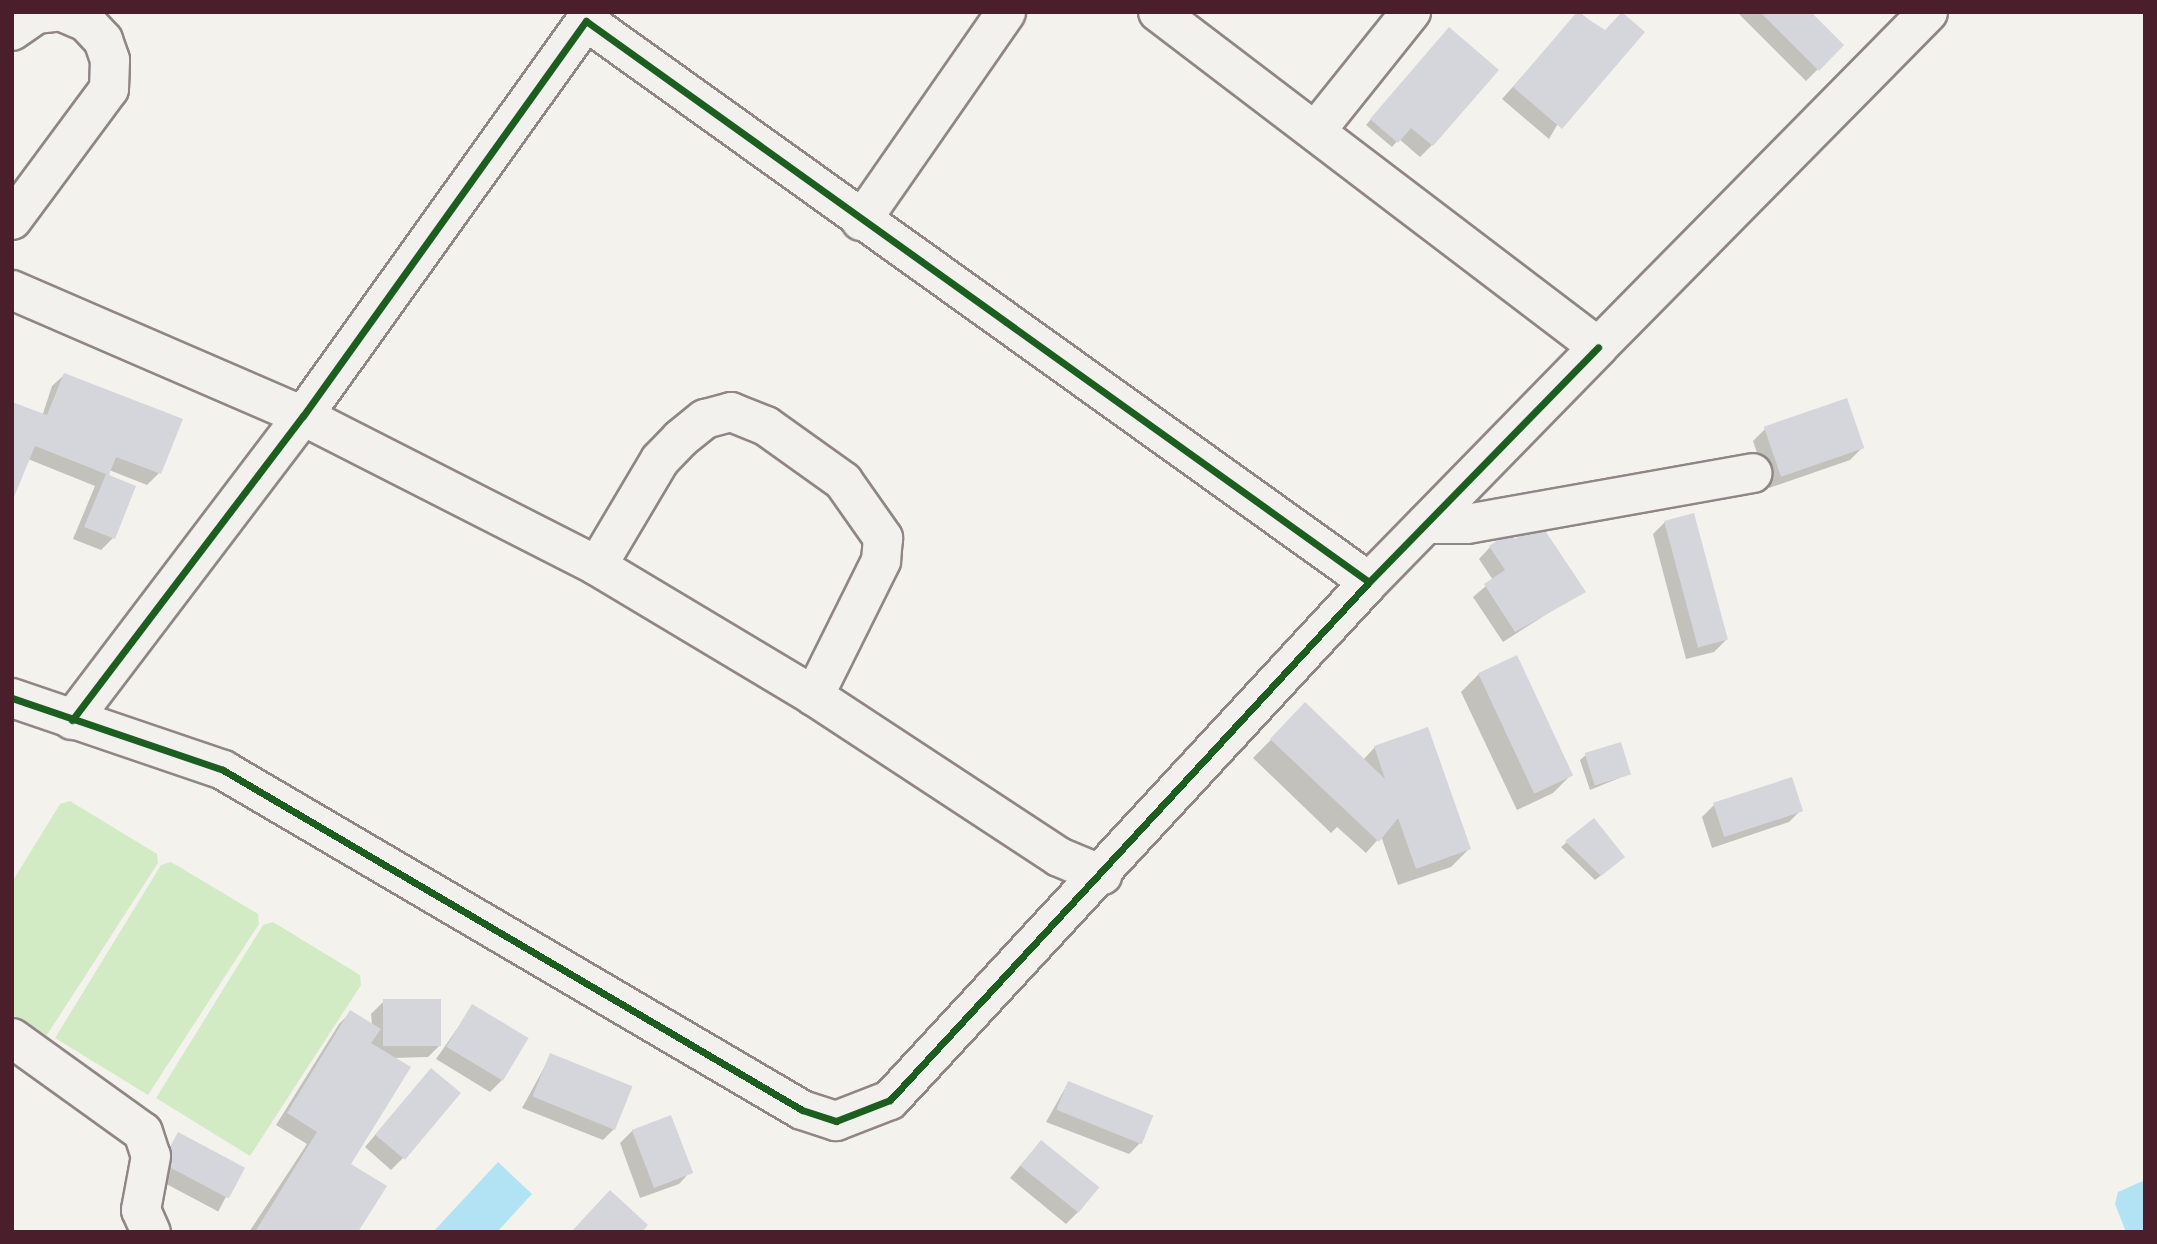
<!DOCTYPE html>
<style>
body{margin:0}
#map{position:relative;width:2157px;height:1244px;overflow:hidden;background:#f4f2ec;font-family:"Patrick Hand",sans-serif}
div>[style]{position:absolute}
.green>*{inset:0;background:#d2ebc5}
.water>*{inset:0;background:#b2e3f4}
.shadow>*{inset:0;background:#0003;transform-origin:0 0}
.building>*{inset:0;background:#d5d5dc;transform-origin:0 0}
.roads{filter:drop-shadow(2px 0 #8f8685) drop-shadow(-2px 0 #8f8685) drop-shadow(0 2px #8f8685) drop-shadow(0 -2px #8f8685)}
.minor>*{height:38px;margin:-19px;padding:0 19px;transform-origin:19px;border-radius:19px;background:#f2f1ed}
.cycleway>*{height:7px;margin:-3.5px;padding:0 3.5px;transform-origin:3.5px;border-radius:3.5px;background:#1b5e20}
span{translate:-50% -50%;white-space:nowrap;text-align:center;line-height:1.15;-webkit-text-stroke:5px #f7f3e8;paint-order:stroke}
.frame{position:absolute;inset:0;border:14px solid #4a1f2b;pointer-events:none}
</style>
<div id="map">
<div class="green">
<i style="clip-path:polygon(70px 801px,157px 854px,158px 863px,47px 1035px,12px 1015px,12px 882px,60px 804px)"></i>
<i style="clip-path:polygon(171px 862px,258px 914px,259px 924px,148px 1095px,55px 1038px,161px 865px)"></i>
<i style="clip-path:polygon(273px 922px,360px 975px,361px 985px,250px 1156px,156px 1098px,263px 925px)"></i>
</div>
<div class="water">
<i style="clip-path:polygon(498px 1162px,532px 1194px,497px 1232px,433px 1232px)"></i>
<i style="clip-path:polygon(2145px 1180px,2145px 1232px,2126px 1232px,2115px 1204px,2118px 1192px)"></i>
</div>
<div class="shadow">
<i style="clip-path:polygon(1579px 12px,1604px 32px,1621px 14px,1549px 139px,1502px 99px)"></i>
<i style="clip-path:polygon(1737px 12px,1809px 12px,1842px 45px,1806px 81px)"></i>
<i style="clip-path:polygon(1438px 41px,1432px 145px,1420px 157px,1399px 139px,1392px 147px,1366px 125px)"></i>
<i style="clip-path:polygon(64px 375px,181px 420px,159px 473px,147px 485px,109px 470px,113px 538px,101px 550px,73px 539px,95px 486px,28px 459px,52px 386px)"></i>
<i style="clip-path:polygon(1846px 401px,1862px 448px,1850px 460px,1769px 488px,1753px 441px,1765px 429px)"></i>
<i style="clip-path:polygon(1665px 522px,1726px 640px,1714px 652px,1686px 659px,1653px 534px)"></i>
<i style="clip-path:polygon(1515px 542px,1583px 591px,1503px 642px,1473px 597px,1493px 580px,1479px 559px,1490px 547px)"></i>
<i style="clip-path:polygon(1479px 674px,1571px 775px,1553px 793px,1517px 810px,1461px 692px)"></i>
<i style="clip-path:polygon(1305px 705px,1363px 760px,1375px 747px,1469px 849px,1451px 867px,1398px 885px,1381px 836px,1366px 853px,1337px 827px,1331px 833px,1253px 758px)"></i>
<i style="clip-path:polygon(1586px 755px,1629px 774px,1590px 790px,1580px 760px)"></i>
<i style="clip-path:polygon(1791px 780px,1801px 810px,1789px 822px,1712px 848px,1702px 817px,1714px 805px)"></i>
<i style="clip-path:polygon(1594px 820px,1618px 862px,1595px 880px,1561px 847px)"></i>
<i style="clip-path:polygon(383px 1002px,440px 1045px,428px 1057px,392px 1058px,349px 1164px,356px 1232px,249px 1232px,307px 1144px,276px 1125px,339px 1024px,351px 1012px,372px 1025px,371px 1014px)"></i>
<i style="clip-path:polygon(473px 1006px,502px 1080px,490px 1092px,436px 1059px)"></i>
<i style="clip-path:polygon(551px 1055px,614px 1129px,603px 1140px,522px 1108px)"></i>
<i style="clip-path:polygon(420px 1082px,403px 1158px,391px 1170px,365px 1147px)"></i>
<i style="clip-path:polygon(1068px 1083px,1140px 1143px,1129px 1154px,1046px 1122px)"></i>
<i style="clip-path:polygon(670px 1117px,690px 1172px,679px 1184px,640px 1198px,620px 1143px,632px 1131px)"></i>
<i style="left:179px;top:1134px;width:71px;height:50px;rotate:28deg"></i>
<i style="clip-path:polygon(1030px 1154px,1078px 1212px,1066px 1224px,1010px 1178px)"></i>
</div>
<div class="building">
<i style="clip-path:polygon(1577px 12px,1605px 30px,1622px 12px,1645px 32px,1562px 129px,1513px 87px)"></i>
<i style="clip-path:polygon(1760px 12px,1811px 12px,1844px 45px,1819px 71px)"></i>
<i style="clip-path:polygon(1449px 27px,1499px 70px,1433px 146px,1411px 128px,1398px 143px,1370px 119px)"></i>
<i style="clip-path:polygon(64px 373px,183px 419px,161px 474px,116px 457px,109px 475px,136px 486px,115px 539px,84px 527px,106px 474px,35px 446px,12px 502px,12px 402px,47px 415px)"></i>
<i style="left:1847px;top:398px;width:53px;height:88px;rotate:71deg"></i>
<i style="left:1694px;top:513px;width:131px;height:31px;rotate:75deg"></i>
<i style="clip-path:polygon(1540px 523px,1586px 592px,1515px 632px,1484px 584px,1505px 570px,1489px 546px,1510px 532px,1515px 539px)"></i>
<i style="left:1517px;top:655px;width:133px;height:43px;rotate:65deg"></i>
<i style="clip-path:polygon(1305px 702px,1385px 779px,1374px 746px,1428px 727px,1471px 849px,1416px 869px,1398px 818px,1379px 842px,1270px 739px)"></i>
<i style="left:1621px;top:742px;width:34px;height:38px;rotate:73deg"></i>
<i style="left:1792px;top:777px;width:36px;height:83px;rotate:72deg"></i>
<i style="clip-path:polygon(1594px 818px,1625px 857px,1601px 876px,1565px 841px)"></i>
<i style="left:441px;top:999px;width:47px;height:58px;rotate:90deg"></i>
<i style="left:472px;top:1004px;width:66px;height:50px;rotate:31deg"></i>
<i style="clip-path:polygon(350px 1010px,381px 1029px,371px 1043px,411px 1067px,351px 1164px,387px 1186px,358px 1232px,255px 1232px,317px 1132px,287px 1113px)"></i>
<i style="left:550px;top:1053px;width:89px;height:47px;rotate:22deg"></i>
<i style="left:431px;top:1068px;width:39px;height:87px;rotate:40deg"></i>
<i style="left:1068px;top:1081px;width:92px;height:31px;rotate:22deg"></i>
<i style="left:671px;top:1115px;width:62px;height:42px;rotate:69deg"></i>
<i style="left:178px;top:1132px;width:76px;height:35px;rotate:28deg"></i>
<i style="left:1041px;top:1140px;width:75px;height:33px;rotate:39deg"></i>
<i style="clip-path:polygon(610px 1190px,648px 1225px,642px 1232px,571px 1232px)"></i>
</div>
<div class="roads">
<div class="minor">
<i style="left:1158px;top:12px;width:553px;rotate:37.28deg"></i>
<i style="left:1598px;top:347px;width:470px;rotate:-45.4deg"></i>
<i style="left:12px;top:31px;width:29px;rotate:-35deg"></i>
<i style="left:36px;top:14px;width:20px;rotate:-6deg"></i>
<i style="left:1318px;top:128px;width:149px;rotate:-51.3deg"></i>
<i style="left:12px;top:220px;width:163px;rotate:-53.5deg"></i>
<i style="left:109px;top:89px;width:29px;rotate:-88deg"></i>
<i style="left:110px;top:60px;width:21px;rotate:-109deg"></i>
<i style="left:103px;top:40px;width:25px;rotate:-133deg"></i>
<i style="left:86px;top:22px;width:25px;rotate:-157deg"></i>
<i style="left:861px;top:221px;width:254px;rotate:-55.2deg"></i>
<i style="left:12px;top:290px;width:317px;rotate:23.4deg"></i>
<i style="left:303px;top:416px;width:330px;rotate:27deg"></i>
<i style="left:597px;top:566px;width:253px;rotate:30.9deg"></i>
<i style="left:814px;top:696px;width:293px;rotate:33.3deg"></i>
<i style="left:1059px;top:857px;width:47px;rotate:22.7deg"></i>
<i style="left:1426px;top:524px;width:41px"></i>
<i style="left:1467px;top:524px;width:290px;rotate:-10.1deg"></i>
<i style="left:597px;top:566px;width:123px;rotate:-59.3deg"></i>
<i style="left:660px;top:460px;width:29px;rotate:-46deg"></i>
<i style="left:680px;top:439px;width:32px;rotate:-39deg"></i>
<i style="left:705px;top:419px;width:27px;rotate:-15deg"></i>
<i style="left:731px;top:412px;width:38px;rotate:22deg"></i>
<i style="left:766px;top:426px;width:95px;rotate:35.5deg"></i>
<i style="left:843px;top:481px;width:70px;rotate:54.9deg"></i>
<i style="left:883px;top:538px;width:23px;rotate:95deg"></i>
<i style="left:881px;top:561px;width:151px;rotate:116.4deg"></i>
<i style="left:12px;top:698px;width:223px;rotate:18.8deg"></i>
<i style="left:223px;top:770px;width:671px;rotate:30.42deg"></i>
<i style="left:802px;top:1110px;width:36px;rotate:18deg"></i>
<i style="left:836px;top:1121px;width:58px;rotate:-21.3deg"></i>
<i style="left:890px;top:1100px;width:706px;rotate:-47.24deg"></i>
<i style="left:1369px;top:582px;width:328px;rotate:-45.7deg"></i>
<i style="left:72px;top:720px;width:382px;rotate:-52.8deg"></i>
<i style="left:303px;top:416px;width:486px;rotate:-54.4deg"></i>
<i style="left:586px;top:21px;width:963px;rotate:35.62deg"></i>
<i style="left:12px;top:1038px;width:161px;rotate:35.7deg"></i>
<i style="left:143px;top:1132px;width:25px;rotate:72deg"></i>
<i style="left:151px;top:1156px;width:55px;rotate:100.5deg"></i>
<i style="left:141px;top:1210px;width:24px;rotate:66deg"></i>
</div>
</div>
<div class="cycleway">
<i style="left:12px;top:698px;width:223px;rotate:18.8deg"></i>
<i style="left:223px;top:770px;width:671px;rotate:30.42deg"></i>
<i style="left:802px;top:1110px;width:36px;rotate:18deg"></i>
<i style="left:836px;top:1121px;width:58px;rotate:-21.3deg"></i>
<i style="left:890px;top:1100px;width:706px;rotate:-47.24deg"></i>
<i style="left:1369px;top:582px;width:328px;rotate:-45.7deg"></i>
<i style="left:72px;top:720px;width:382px;rotate:-52.8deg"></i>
<i style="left:303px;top:416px;width:486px;rotate:-54.4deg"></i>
<i style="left:586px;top:21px;width:963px;rotate:35.62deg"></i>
</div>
<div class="frame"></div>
</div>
